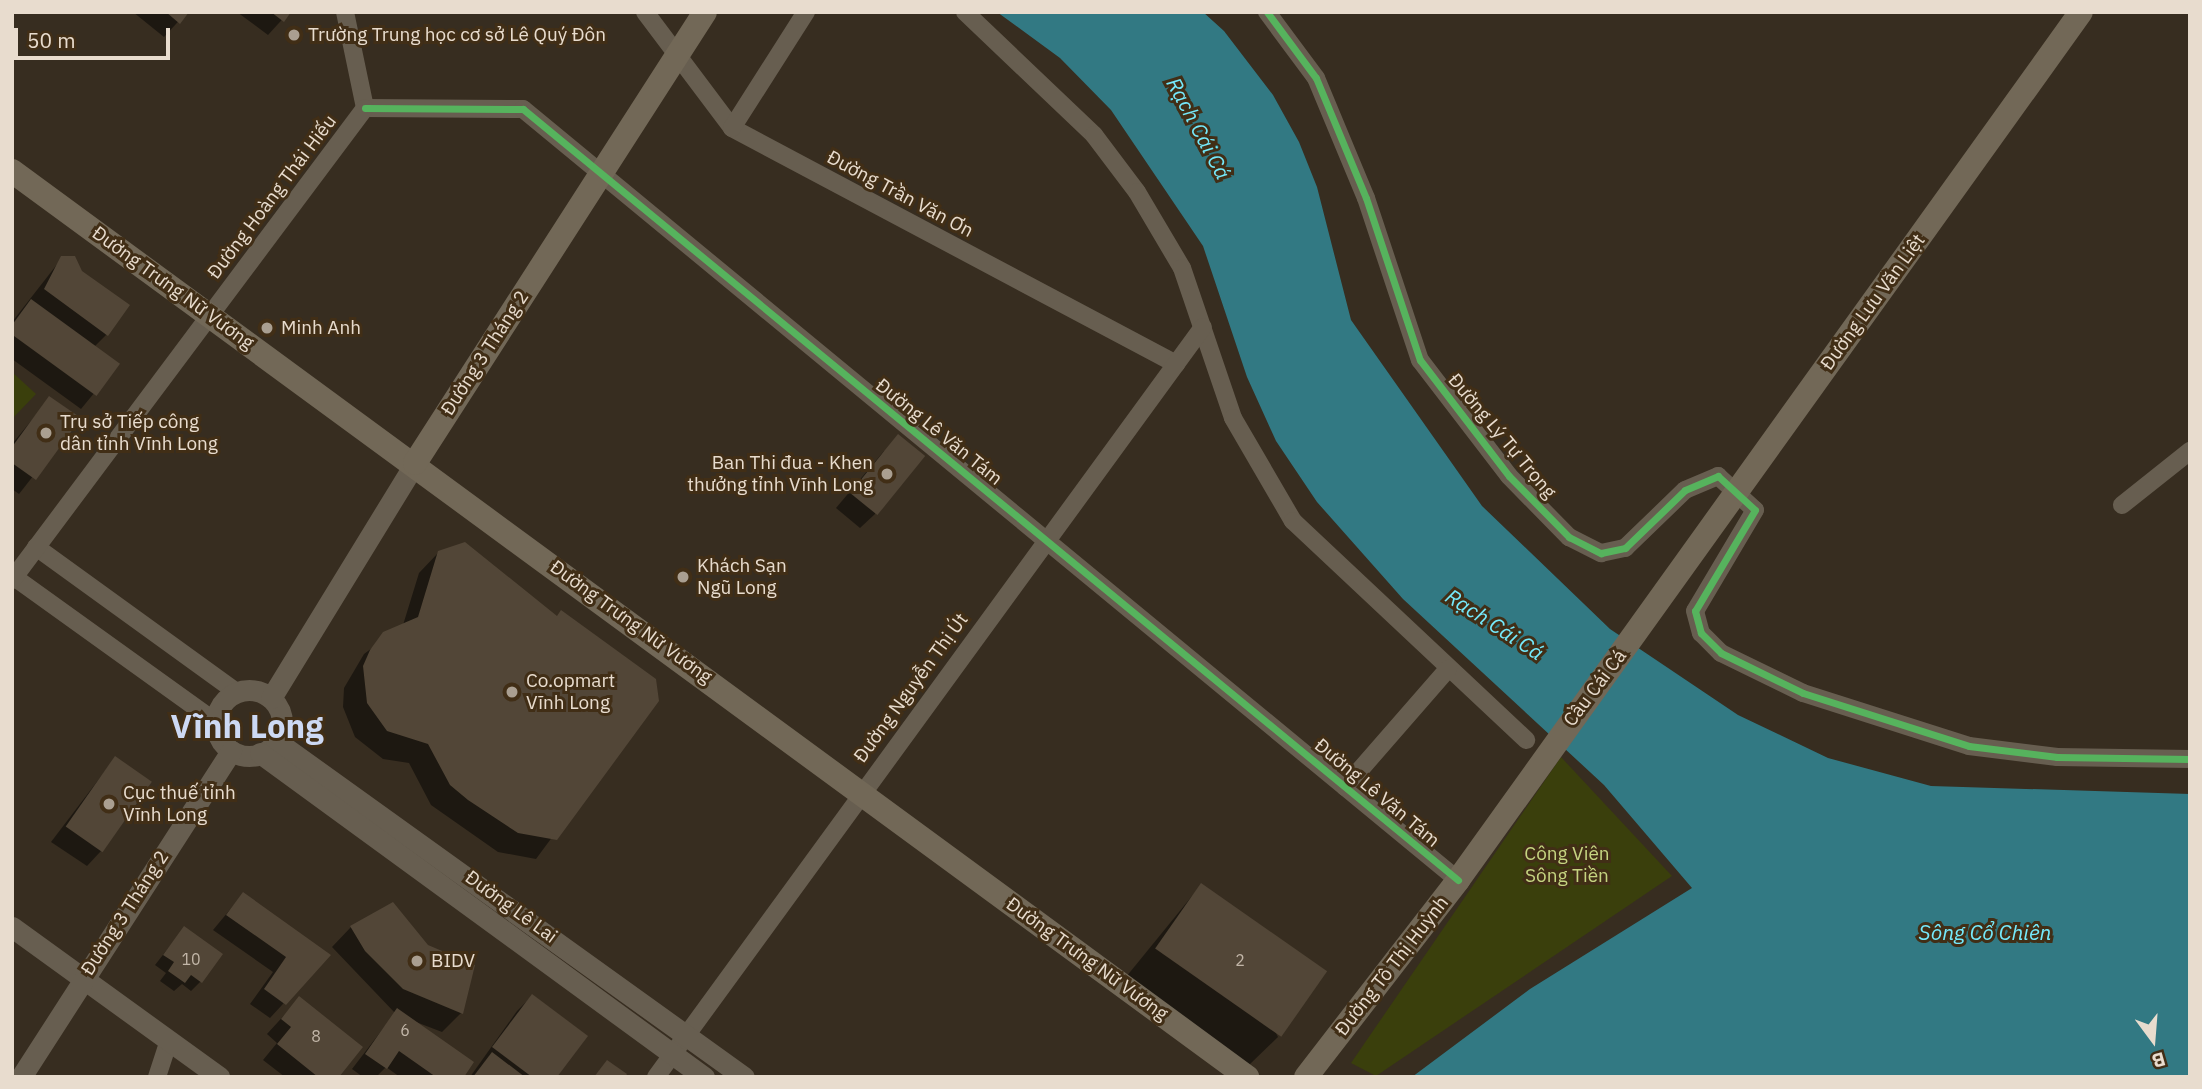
<!DOCTYPE html>
<meta charset="utf-8">
<style>
body{margin:0}
#map{position:relative;width:2202px;height:1089px;overflow:hidden;background:#372d20;font-family:"IBM Plex Sans",sans-serif}
div>[style]{position:absolute}
.green>*{inset:0;background:#3a3f0c}
.water>*{inset:0;background:#327983}
.shadow>*{inset:0;background:#0007}
.building>*{inset:0;background:#524637;transform-origin:0 0}
.minor>*{height:18px;margin:-9px;padding:0 9px;transform-origin:9px;border-radius:9px;background:#675e50}
.tertiary>*{height:21px;margin:-10.5px;padding:0 10.5px;transform-origin:10.5px;border-radius:10.5px;background:#675e50}
.tertiary>.ring{margin:-10.5px;padding:0;box-sizing:content-box;background:none;border:21px solid #675e50;border-radius:50%}
.secondary>*{height:24px;margin:-12px;padding:0 12px;transform-origin:12px;border-radius:12px;background:#726857}
.cycleway>*{height:7px;margin:-3.5px;padding:0 3.5px;transform-origin:3.5px;border-radius:3.5px;background:#56b35d}
.dots>*{width:19px;height:19px;translate:-50% -50%;box-sizing:border-box;border:4px solid #412e16;border-radius:50%}
span{translate:-50% -50%;white-space:nowrap;text-align:center;line-height:1.15;-webkit-text-stroke:6px #412e16;paint-order:stroke}
.number-label{font-size:16px;color:#c2b6a8}
.number-label span{-webkit-text-stroke-width:0}
.poi-label{font-size:19px;color:#e8dcce}
.left{translate:0 -50%;text-align:left}
.right{translate:-100% -50%;text-align:right}
.street-label{font-size:19px;color:#e8dcce}
.park-label{font-size:19px;color:#c5d480}
.water-label{font-size:21px;color:#75eafc;font-style:italic}
.town-label{font-size:33px;color:#cdd9f4;font-weight:700}
.frame{position:absolute;inset:0;border:14px solid #e8dcce;pointer-events:none}
.north{position:absolute;left:2118px;top:1005px;width:70px;height:70px;-webkit-text-stroke:5px #412e16;paint-order:stroke;rotate:164deg;font-size:19px;font-weight:700;line-height:28px;text-align:center;color:#e8dcce}
.north::after{content:'';display:block;margin:auto;width:24px;height:32px;background:#e8dcce;clip-path:polygon(50% 0,100% 100%,50% 72%,0 100%)}
.scale{position:absolute;left:14px;top:28px;width:156px;height:32px;box-sizing:border-box;border:4px solid #e8dcce;border-top:0;padding-left:9px;font-size:21px;line-height:24px;white-space:nowrap;color:#e8dcce;-webkit-text-stroke:5px #412e16;paint-order:stroke}
</style>
<div id="map">
<div class="green">
<i style="clip-path:polygon(12px 372px,36px 394px,12px 419px)"></i>
<i style="clip-path:polygon(1561px 757px,1672px 876px,1376px 1076px,1351px 1063px)"></i>
</div>
<div class="water">
<i style="clip-path:polygon(997px 12px,1203px 12px,1224px 31px,1273px 95px,1299px 142px,1317px 187px,1351px 320px,1482px 506px,1610px 629px,1738px 715px,1828px 758px,1931px 786px,2190px 794px,2190px 1077px,1412px 1077px,1530px 989px,1692px 888px,1604px 785px,1403px 599px,1317px 502px,1276px 441px,1247px 377px,1203px 246px,1111px 110px,1060px 58px)"></i>
</div>
<div class="shadow">
<i style="clip-path:polygon(133px 12px,187px 12px,164px 37px)"></i>
<i style="clip-path:polygon(237px 12px,289px 12px,268px 35px)"></i>
<i style="clip-path:polygon(62px 258px,81px 272px,106px 335px,94px 347px,118px 364px,81px 409px,12px 359px,12px 322px)"></i>
<i style="clip-path:polygon(50px 398px,78px 419px,19px 494px,12px 489px,12px 444px)"></i>
<i style="clip-path:polygon(884px 451px,875px 514px,860px 528px,836px 508px)"></i>
<i style="clip-path:polygon(439px 552px,556px 618px,658px 694px,536px 859px,498px 852px,431px 805px,409px 763px,383px 759px,355px 737px,343px 707px,344px 688px,364px 654px,403px 625px,419px 573px)"></i>
<i style="clip-path:polygon(115px 758px,101px 851px,87px 866px,51px 842px)"></i>
<i style="clip-path:polygon(1201px 885px,1278px 1037px,1249px 1065px,1126px 977px)"></i>
<i style="clip-path:polygon(243px 894px,328px 955px,270px 1018px,250px 1004px,273px 972px,213px 930px)"></i>
<i style="clip-path:polygon(351px 927px,461px 1013px,442px 1032px,416px 1022px,461px 1077px,400px 1077px,386px 1067px,376px 1077px,363px 1077px,352px 1069px,395px 1013px,332px 947px)"></i>
<i style="clip-path:polygon(184px 928px,201px 981px,191px 991px,182px 984px,174px 991px,160px 981px,166px 973px,155px 965px)"></i>
<i style="clip-path:polygon(532px 996px,555px 1077px,470px 1077px,517px 1011px)"></i>
<i style="clip-path:polygon(299px 999px,337px 1077px,285px 1077px,263px 1060px,277px 1043px,267px 1034px)"></i>
</div>
<div class="building">
<i style="clip-path:polygon(166px 12px,189px 12px,180px 24px)"></i>
<i style="clip-path:polygon(271px 12px,291px 12px,284px 22px)"></i>
<i style="clip-path:polygon(61px 256px,75px 256px,82px 271px,130px 305px,108px 336px,44px 289px)"></i>
<i style="left:31px;top:299px;width:110px;height:40px;rotate:36deg"></i>
<i style="clip-path:polygon(49px 396px,81px 418px,36px 480px,12px 463px,12px 447px)"></i>
<i style="left:898px;top:434px;width:35px;height:76px;rotate:39deg"></i>
<i style="clip-path:polygon(465px 542px,557px 616px,561px 610px,656px 679px,659px 701px,557px 840px,518px 833px,468px 800px,450px 785px,428px 744px,387px 731px,367px 703px,363px 666px,370px 650px,383px 632px,418px 617px,438px 551px)"></i>
<i style="left:115px;top:756px;width:45px;height:86px;rotate:35deg"></i>
<i style="left:1201px;top:883px;width:154px;height:80px;rotate:35deg"></i>
<i style="clip-path:polygon(243px 892px,331px 955px,286px 1005px,264px 989px,286px 957px,226px 915px)"></i>
<i style="clip-path:polygon(393px 902px,428px 945px,475px 965px,463px 1014px,403px 989px,365px 951px,350px 926px)"></i>
<i style="clip-path:polygon(184px 926px,223px 954px,202px 983px,191px 975px,185px 983px,168px 971px,174px 962px,163px 955px)"></i>
<i style="clip-path:polygon(532px 994px,588px 1036px,557px 1077px,532px 1077px,492px 1047px)"></i>
<i style="clip-path:polygon(299px 996px,363px 1047px,339px 1077px,318px 1077px,277px 1044px,291px 1027px,281px 1019px)"></i>
<i style="clip-path:polygon(397px 1008px,474px 1062px,464px 1077px,436px 1077px,399px 1051px,387px 1069px,365px 1054px)"></i>
<i style="clip-path:polygon(492px 1052px,525px 1077px,473px 1077px)"></i>
<i style="clip-path:polygon(607px 1060px,627px 1074px,625px 1077px,594px 1077px)"></i>
</div>
<div class="minor">
<i style="left:345px;top:12px;width:98px;rotate:78.2deg"></i>
<i style="left:645px;top:12px;width:145px;rotate:53.1deg"></i>
<i style="left:732px;top:128px;width:503px;rotate:27.99deg"></i>
<i style="left:965px;top:12px;width:178px;rotate:43.6deg"></i>
<i style="left:1094px;top:135px;width:71px;rotate:53deg"></i>
<i style="left:1137px;top:192px;width:88px;rotate:59.4deg"></i>
<i style="left:1182px;top:268px;width:158px;rotate:71.2deg"></i>
<i style="left:1233px;top:418px;width:119px;rotate:59.8deg"></i>
<i style="left:1293px;top:521px;width:320px;rotate:43.2deg"></i>
<i style="left:1267px;top:12px;width:82px;rotate:53.4deg"></i>
<i style="left:1316px;top:78px;width:130px;rotate:67.4deg"></i>
<i style="left:1366px;top:198px;width:171px;rotate:71.6deg"></i>
<i style="left:1420px;top:360px;width:146px;rotate:52.5deg"></i>
<i style="left:1509px;top:476px;width:86px;rotate:45.5deg"></i>
<i style="left:1569px;top:537px;width:36px;rotate:27deg"></i>
<i style="left:1601px;top:553px;width:25px;rotate:-12deg"></i>
<i style="left:1625px;top:548px;width:83px;rotate:-44deg"></i>
<i style="left:1685px;top:490px;width:36px;rotate:-23deg"></i>
<i style="left:1718px;top:476px;width:50px;rotate:42.6deg"></i>
<i style="left:1755px;top:510px;width:117px;rotate:120.7deg"></i>
<i style="left:1695px;top:611px;width:23px;rotate:75deg"></i>
<i style="left:1701px;top:633px;width:28px;rotate:45deg"></i>
<i style="left:1721px;top:653px;width:91px;rotate:26deg"></i>
<i style="left:1803px;top:693px;width:174px;rotate:17.7deg"></i>
<i style="left:1969px;top:746px;width:89px;rotate:7.1deg"></i>
<i style="left:2057px;top:757px;width:133px;rotate:0.9deg"></i>
<i style="left:365px;top:108px;width:158px;rotate:0.4deg"></i>
<i style="left:523px;top:109px;width:1212px;rotate:39.51deg"></i>
<i style="left:732px;top:128px;width:138px;rotate:-57.5deg"></i>
<i style="left:2122px;top:505px;width:87px;rotate:-38.5deg"></i>
<i style="left:36px;top:547px;width:247px;rotate:35.9deg"></i>
<i style="left:14px;top:577px;width:249px;rotate:35.7deg"></i>
<i style="left:12px;top:580px;width:589px;rotate:-53.21deg"></i>
<i style="left:1345px;top:787px;width:157px;rotate:-48.9deg"></i>
<i style="left:157px;top:1077px;width:39px;rotate:-72deg"></i>
<i style="left:656px;top:1077px;width:928px;rotate:-53.9deg"></i>
</div>
<div class="tertiary">
<i class="ring" style="left:216px;top:690px;width:45px;height:45px"></i>
<i style="left:271px;top:698px;width:276px;rotate:-58.5deg"></i>
<i style="left:276px;top:741px;width:576px;rotate:35.68deg"></i>
<i style="left:260px;top:753px;width:550px;rotate:36.12deg"></i>
<i style="left:12px;top:927px;width:256px;rotate:35.9deg"></i>
<i style="left:21px;top:1077px;width:388px;rotate:-57.2deg"></i>
</div>
<div class="secondary">
<i style="left:12px;top:171px;width:1532px;rotate:36.26deg"></i>
<i style="left:415px;top:463px;width:536px;rotate:-57.26deg"></i>
<i style="left:1306px;top:1077px;width:249px;rotate:-52.3deg"></i>
<i style="left:1458px;top:880px;width:1068px;rotate:-54.33deg"></i>
</div>
<div class="cycleway">
<i style="left:1267px;top:12px;width:82px;rotate:53.4deg"></i>
<i style="left:1316px;top:78px;width:130px;rotate:67.4deg"></i>
<i style="left:1366px;top:198px;width:171px;rotate:71.6deg"></i>
<i style="left:1420px;top:360px;width:146px;rotate:52.5deg"></i>
<i style="left:1509px;top:476px;width:86px;rotate:45.5deg"></i>
<i style="left:1569px;top:537px;width:36px;rotate:27deg"></i>
<i style="left:1601px;top:553px;width:25px;rotate:-12deg"></i>
<i style="left:1625px;top:548px;width:83px;rotate:-44deg"></i>
<i style="left:1685px;top:490px;width:36px;rotate:-23deg"></i>
<i style="left:1718px;top:476px;width:50px;rotate:42.6deg"></i>
<i style="left:1755px;top:510px;width:117px;rotate:120.7deg"></i>
<i style="left:1695px;top:611px;width:23px;rotate:75deg"></i>
<i style="left:1701px;top:633px;width:28px;rotate:45deg"></i>
<i style="left:1721px;top:653px;width:91px;rotate:26deg"></i>
<i style="left:1803px;top:693px;width:174px;rotate:17.7deg"></i>
<i style="left:1969px;top:746px;width:89px;rotate:7.1deg"></i>
<i style="left:2057px;top:757px;width:133px;rotate:0.9deg"></i>
<i style="left:365px;top:108px;width:158px;rotate:0.4deg"></i>
<i style="left:523px;top:109px;width:1212px;rotate:39.51deg"></i>
</div>
<div class="dots">
<i style="left:294px;top:35px;background:#aa9f91"></i>
<i style="left:267px;top:328px;background:#aa9f91"></i>
<i style="left:46px;top:433px;background:#aa9f91"></i>
<i style="left:887px;top:474px;background:#aa9f91"></i>
<i style="left:683px;top:577px;background:#aa9f91"></i>
<i style="left:512px;top:692px;background:#aa9f91"></i>
<i style="left:109px;top:804px;background:#aa9f91"></i>
<i style="left:417px;top:961px;background:#aa9f91"></i>
</div>
<div class="number-label">
<span style="left:191px;top:959px">10</span>
<span style="left:1240px;top:960px">2</span>
<span style="left:405px;top:1030px">6</span>
<span style="left:316px;top:1036px">8</span>
</div>
<div class="poi-label">
<span class="left" style="left:308px;top:35px">Trường Trung học cơ sở Lê Quý Đôn</span>
<span class="left" style="left:281px;top:328px">Minh Anh</span>
<span class="left" style="left:60px;top:433px">Trụ sở Tiếp công<br>dân tỉnh Vĩnh Long</span>
<span class="right" style="left:873px;top:474px">Ban Thi đua - Khen<br>thưởng tỉnh Vĩnh Long</span>
<span class="left" style="left:697px;top:577px">Khách Sạn<br>Ngũ Long</span>
<span class="left" style="left:526px;top:692px">Co.opmart<br>Vĩnh Long</span>
<span class="left" style="left:123px;top:804px">Cục thuế tỉnh<br>Vĩnh Long</span>
<span class="left" style="left:431px;top:961px">BIDV</span>
</div>
<div class="street-label">
<span style="left:900px;top:194px;rotate:28deg">Đường Trần Văn Ơn</span>
<span style="left:272px;top:197px;rotate:-53deg">Đường Hoàng Thái Hiếu</span>
<span style="left:173px;top:288px;rotate:36deg">Đường Trưng Nữ Vương</span>
<span style="left:1873px;top:302px;rotate:-54deg">Đường Lưu Văn Liệt</span>
<span style="left:485px;top:353px;rotate:-57deg">Đường 3 Tháng 2</span>
<span style="left:939px;top:432px;rotate:39deg">Đường Lê Văn Tám</span>
<span style="left:1502px;top:436px;rotate:50deg">Đường Lý Tự Trọng</span>
<span style="left:631px;top:622px;rotate:36deg">Đường Trưng Nữ Vương</span>
<span style="left:911px;top:688px;rotate:-54deg">Đường Nguyễn Thị Út</span>
<span style="left:1595px;top:688px;rotate:-53deg">Cầu Cái Cá</span>
<span style="left:1377px;top:793px;rotate:40deg">Đường Lê Văn Tám</span>
<span style="left:511px;top:907px;rotate:36deg">Đường Lê Lai</span>
<span style="left:125px;top:913px;rotate:-57deg">Đường 3 Tháng 2</span>
<span style="left:1087px;top:959px;rotate:36deg">Đường Trưng Nữ Vương</span>
<span style="left:1392px;top:966px;rotate:-52deg">Đường Tô Thị Huỳnh</span>
</div>
<div class="park-label">
<span style="left:1567px;top:865px">Công Viên<br>Sông Tiền</span>
</div>
<div class="water-label">
<span style="left:1199px;top:128px;rotate:62deg">Rạch Cái Cá</span>
<span style="left:1495px;top:624px;rotate:33deg">Rạch Cái Cá</span>
<span style="left:1985px;top:932px">Sông Cổ Chiên</span>
</div>
<div class="town-label">
<span style="left:247px;top:726px">Vĩnh Long</span>
</div>
<div class="frame"></div>
<div class="north">B</div>
<div class="scale">50 m</div>
</div>
